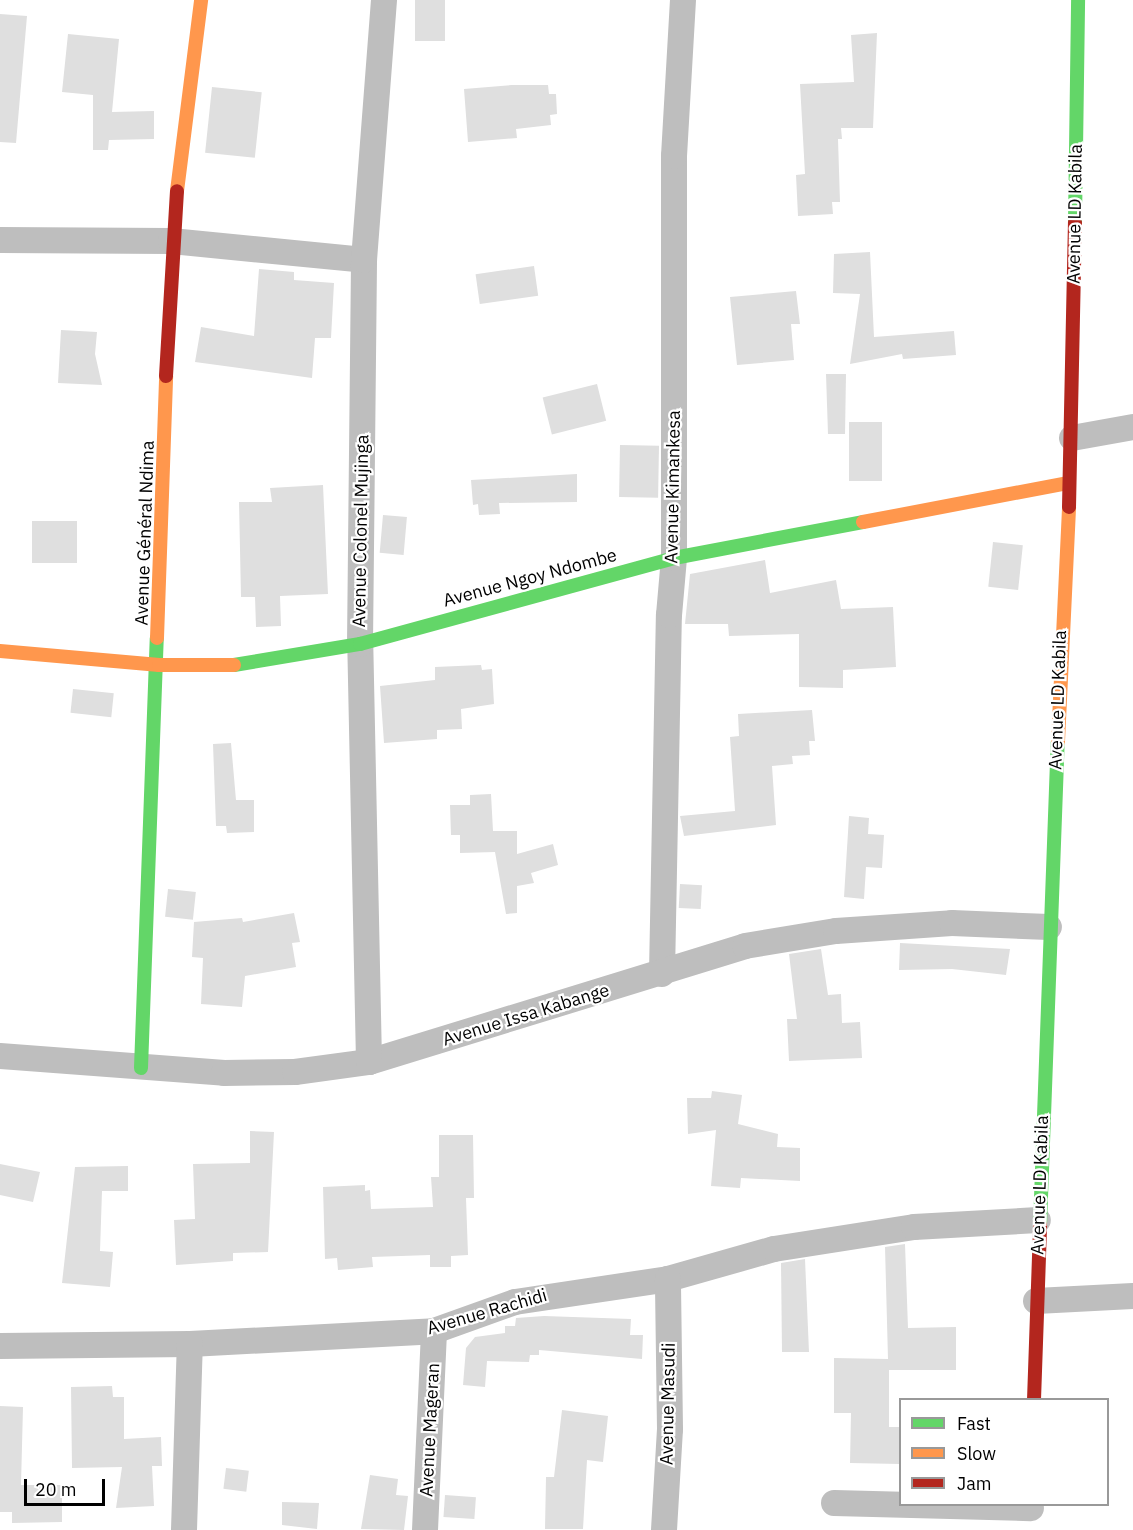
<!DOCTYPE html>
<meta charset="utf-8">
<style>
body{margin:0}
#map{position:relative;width:1133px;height:1530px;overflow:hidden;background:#fff;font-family:"IBM Plex Sans",sans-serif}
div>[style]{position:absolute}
.building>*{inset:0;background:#dfdfdf;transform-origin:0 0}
.street>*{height:26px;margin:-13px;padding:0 13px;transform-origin:13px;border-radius:13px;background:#bebebe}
.fast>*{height:14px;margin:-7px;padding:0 7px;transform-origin:7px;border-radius:7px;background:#63d668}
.slow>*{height:14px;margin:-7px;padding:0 7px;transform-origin:7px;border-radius:7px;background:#ff974d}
.jam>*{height:14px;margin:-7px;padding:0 7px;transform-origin:7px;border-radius:7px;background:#b3261e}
span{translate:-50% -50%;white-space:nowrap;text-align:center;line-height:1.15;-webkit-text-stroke:4.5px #fff;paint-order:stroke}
.street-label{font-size:18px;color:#000}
.legend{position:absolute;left:899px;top:1398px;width:210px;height:108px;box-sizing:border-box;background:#fff;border:2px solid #999;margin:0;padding:8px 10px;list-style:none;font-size:18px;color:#000}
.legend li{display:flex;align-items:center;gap:12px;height:30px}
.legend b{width:30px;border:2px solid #999}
.scale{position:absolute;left:24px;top:1479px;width:81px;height:27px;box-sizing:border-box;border:3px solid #000;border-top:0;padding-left:8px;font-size:18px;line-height:21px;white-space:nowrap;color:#000;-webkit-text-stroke:4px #fff;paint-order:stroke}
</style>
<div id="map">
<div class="building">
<i style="left:415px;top:0;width:30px;height:41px"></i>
<i style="clip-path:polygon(0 14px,27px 16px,16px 143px,0 142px)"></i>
<i style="clip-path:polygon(877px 33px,873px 128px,841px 128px,842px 139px,838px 139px,840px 202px,832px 202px,833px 214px,798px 216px,796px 175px,805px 174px,800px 84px,854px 82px,851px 35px)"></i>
<i style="clip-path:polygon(68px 34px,119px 39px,112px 112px,154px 111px,154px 139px,109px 140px,108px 150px,93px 150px,93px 95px,62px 92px)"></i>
<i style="clip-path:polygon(512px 85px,548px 85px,549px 94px,556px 94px,557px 114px,550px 115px,551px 125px,516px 129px,517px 138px,468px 142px,464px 89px)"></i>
<i style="left:212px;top:87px;width:50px;height:66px;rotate:6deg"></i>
<i style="clip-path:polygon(870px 252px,874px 337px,954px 331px,956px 355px,903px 359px,902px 354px,850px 364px,860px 294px,833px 293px,834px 254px)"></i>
<i style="left:534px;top:266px;width:30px;height:59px;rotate:82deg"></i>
<i style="clip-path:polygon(259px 269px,294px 272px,294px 280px,334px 283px,331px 338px,315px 338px,312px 378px,195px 362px,201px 327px,254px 336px)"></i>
<i style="clip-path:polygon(796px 291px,800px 324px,791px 324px,794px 360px,737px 365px,730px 297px)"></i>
<i style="clip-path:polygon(61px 330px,97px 332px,95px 354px,102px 385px,58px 383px)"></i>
<i style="clip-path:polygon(826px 374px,846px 374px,845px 434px,828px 434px)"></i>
<i style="left:597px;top:384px;width:38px;height:56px;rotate:76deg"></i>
<i style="left:849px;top:422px;width:33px;height:59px"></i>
<i style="left:620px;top:445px;width:39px;height:52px;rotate:1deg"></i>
<i style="clip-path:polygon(577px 474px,577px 502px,499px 503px,500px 514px,479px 515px,478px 504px,473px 505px,471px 480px)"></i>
<i style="clip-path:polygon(323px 485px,328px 594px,280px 596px,281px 626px,256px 627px,255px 597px,241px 597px,239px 502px,272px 502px,270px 488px)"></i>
<i style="left:383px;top:515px;width:24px;height:38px;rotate:5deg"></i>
<i style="left:32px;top:521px;width:45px;height:42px"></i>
<i style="left:993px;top:542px;width:30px;height:45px;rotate:6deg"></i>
<i style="clip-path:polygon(765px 560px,770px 593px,836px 580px,841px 609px,893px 607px,896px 667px,843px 670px,843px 688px,799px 687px,799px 634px,729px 636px,728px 624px,685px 624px,690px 574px)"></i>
<i style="clip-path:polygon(481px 665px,482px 670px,492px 669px,494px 704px,461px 709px,462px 729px,437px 730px,437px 739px,384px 743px,380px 686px,435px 680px,435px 667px)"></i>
<i style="left:73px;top:689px;width:41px;height:24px;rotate:6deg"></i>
<i style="clip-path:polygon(812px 710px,815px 741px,809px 741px,810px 755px,792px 756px,793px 764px,772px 766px,776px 825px,684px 836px,680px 816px,735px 811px,730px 737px,739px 736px,738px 714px)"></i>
<i style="clip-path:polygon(231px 743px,236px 800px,254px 800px,254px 832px,227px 833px,226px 826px,216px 826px,213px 744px)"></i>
<i style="clip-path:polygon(491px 794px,493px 831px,517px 831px,517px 854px,553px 844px,558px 865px,531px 873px,534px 883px,517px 886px,517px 913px,506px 914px,495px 852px,460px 853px,460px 835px,451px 835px,450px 805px,470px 805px,470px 795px)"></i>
<i style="clip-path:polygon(849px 816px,869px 818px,868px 834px,884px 835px,882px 868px,866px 867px,864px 899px,844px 897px)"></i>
<i style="left:680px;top:884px;width:22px;height:24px;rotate:3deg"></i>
<i style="left:168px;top:889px;width:28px;height:28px;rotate:6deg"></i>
<i style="clip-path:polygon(294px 913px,300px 942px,292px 943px,296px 967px,245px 976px,242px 1007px,201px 1004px,203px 958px,192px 957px,194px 922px,242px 918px,243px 922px)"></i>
<i style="clip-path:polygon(900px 943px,1010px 949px,1006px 975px,952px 969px,899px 970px)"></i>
<i style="clip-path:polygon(821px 949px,828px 995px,841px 994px,842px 1023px,860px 1022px,862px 1058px,789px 1061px,787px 1019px,797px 1019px,789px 954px)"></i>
<i style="clip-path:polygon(712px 1091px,742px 1095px,738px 1124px,778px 1134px,777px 1147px,800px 1148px,800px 1181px,741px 1178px,740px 1188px,711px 1186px,716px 1130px,688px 1134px,687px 1098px,711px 1098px)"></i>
<i style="clip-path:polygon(250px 1131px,274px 1132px,268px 1252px,233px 1253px,233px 1261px,176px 1265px,174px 1220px,195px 1219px,193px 1164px,250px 1163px)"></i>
<i style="clip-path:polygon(439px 1135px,473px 1135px,474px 1198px,466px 1198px,468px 1255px,451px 1256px,451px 1267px,430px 1267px,430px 1255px,372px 1257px,373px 1267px,338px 1270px,337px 1258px,325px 1259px,323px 1187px,365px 1185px,365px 1191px,370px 1190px,371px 1209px,433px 1207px,431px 1177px,439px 1177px)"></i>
<i style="clip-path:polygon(0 1164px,40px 1172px,33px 1202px,0 1195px)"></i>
<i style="clip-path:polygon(128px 1166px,128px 1191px,102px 1191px,100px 1251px,113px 1252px,110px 1287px,62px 1283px,75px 1167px)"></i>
<i style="clip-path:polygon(905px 1244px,908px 1328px,956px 1327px,956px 1370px,889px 1370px,889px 1427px,900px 1427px,900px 1464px,850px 1463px,851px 1413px,834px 1413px,834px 1358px,888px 1359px,885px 1247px)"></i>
<i style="clip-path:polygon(805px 1259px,809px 1352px,782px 1352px,781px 1263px)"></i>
<i style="clip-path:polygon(544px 1316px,631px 1319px,630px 1335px,643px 1335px,642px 1359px,539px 1350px,539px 1355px,530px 1355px,529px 1362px,487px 1361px,485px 1387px,463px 1385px,466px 1348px,475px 1337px,505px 1333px,505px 1326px,515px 1326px,516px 1318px)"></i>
<i style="clip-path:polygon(112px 1386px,113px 1397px,124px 1397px,124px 1439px,161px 1437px,162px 1466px,152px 1466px,154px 1506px,116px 1508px,122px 1467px,72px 1468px,71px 1387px)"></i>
<i style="clip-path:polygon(0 1406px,23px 1407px,21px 1485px,62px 1485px,62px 1522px,12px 1523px,12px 1512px,0 1512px)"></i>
<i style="clip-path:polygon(562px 1410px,608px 1416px,603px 1462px,587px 1460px,583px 1529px,545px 1529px,546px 1477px,554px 1477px)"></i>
<i style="left:226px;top:1468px;width:23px;height:21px;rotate:7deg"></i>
<i style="clip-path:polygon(370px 1475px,398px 1479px,396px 1495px,408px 1496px,404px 1530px,361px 1529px)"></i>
<i style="left:445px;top:1495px;width:31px;height:22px;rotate:4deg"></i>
<i style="clip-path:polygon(282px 1502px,319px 1503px,317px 1529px,282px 1525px)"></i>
</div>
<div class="street">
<i style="left:0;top:240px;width:171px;rotate:0.3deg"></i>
<i style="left:171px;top:241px;width:194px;rotate:5.6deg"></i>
<i style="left:1072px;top:438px;width:62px;rotate:-10.2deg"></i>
<i style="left:662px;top:974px;width:359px;rotate:-88.9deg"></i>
<i style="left:669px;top:615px;width:57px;rotate:-85deg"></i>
<i style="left:674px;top:558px;width:402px;rotate:-90deg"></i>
<i style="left:674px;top:156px;width:156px;rotate:-86.7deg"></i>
<i style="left:0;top:1056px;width:225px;rotate:4.3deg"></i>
<i style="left:224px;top:1073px;width:71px;rotate:-0.8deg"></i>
<i style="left:295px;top:1072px;width:75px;rotate:-7.7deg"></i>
<i style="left:369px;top:1062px;width:393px;rotate:-17.1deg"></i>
<i style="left:745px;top:946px;width:92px;rotate:-9.4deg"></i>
<i style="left:836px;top:931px;width:116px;rotate:-3.9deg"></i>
<i style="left:952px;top:923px;width:97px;rotate:2.4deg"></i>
<i style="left:369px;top:1062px;width:418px;rotate:-91.2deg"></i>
<i style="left:360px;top:644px;width:384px;rotate:-89.4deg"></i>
<i style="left:364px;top:260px;width:261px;rotate:-85.6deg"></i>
<i style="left:1036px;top:1301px;width:97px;rotate:-3deg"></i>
<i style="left:0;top:1346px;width:190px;rotate:-0.6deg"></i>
<i style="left:190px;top:1344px;width:244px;rotate:-3deg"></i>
<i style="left:434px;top:1331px;width:86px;rotate:-19.7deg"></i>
<i style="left:515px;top:1302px;width:155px;rotate:-8.5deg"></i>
<i style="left:668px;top:1279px;width:110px;rotate:-15.8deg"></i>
<i style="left:774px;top:1249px;width:142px;rotate:-8.9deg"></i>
<i style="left:914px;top:1227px;width:124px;rotate:-3.2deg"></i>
<i style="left:834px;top:1503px;width:197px;rotate:1.5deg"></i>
<i style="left:184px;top:1530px;width:186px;rotate:-88.2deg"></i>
<i style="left:425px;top:1530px;width:199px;rotate:-87.4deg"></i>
<i style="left:664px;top:1530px;width:101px;rotate:-86.6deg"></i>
<i style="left:670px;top:1429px;width:150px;rotate:-90.8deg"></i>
</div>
<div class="fast">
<i style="left:1075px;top:222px;width:222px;rotate:-89.2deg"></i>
<i style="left:234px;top:665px;width:128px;rotate:-9.5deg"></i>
<i style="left:360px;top:644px;width:326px;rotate:-15.3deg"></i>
<i style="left:674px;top:558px;width:192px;rotate:-10.8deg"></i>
<i style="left:141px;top:1068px;width:430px;rotate:-87.9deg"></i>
<i style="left:1040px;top:1225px;width:483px;rotate:-87.9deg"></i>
</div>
<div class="slow">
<i style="left:177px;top:191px;width:193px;rotate:-82.8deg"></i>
<i style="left:863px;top:522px;width:208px;rotate:-10.8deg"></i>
<i style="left:157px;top:638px;width:262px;rotate:-88deg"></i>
<i style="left:0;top:651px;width:160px;rotate:5deg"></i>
<i style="left:159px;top:665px;width:75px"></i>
<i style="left:1058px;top:742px;width:235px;rotate:-87.3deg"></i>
</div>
<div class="jam">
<i style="left:166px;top:376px;width:185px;rotate:-86.6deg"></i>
<i style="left:1069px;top:507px;width:285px;rotate:-88.8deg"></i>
<i style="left:1034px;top:1400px;width:175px;rotate:-88deg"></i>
</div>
<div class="street-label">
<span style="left:1075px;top:214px;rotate:-89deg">Avenue LD Kabila</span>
<span style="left:673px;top:487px;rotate:-89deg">Avenue Kimankesa</span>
<span style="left:361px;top:531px;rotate:-89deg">Avenue Colonel Mujinga</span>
<span style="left:145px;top:533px;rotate:-88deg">Avenue Général Ndima</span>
<span style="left:530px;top:578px;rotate:-15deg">Avenue Ngoy Ndombe</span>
<span style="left:1058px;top:700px;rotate:-88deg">Avenue LD Kabila</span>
<span style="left:526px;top:1015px;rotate:-17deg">Avenue Issa Kabange</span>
<span style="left:1040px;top:1185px;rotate:-88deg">Avenue LD Kabila</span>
<span style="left:487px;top:1312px;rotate:-16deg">Avenue Rachidi</span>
<span style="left:668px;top:1404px;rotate:-89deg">Avenue Masudi</span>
<span style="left:430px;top:1430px;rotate:-87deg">Avenue Mageran</span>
</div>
<ul class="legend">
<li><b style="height:8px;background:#63d668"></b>Fast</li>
<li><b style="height:8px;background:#ff974d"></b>Slow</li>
<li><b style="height:8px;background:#b3261e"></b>Jam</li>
</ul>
<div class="scale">20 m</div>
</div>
